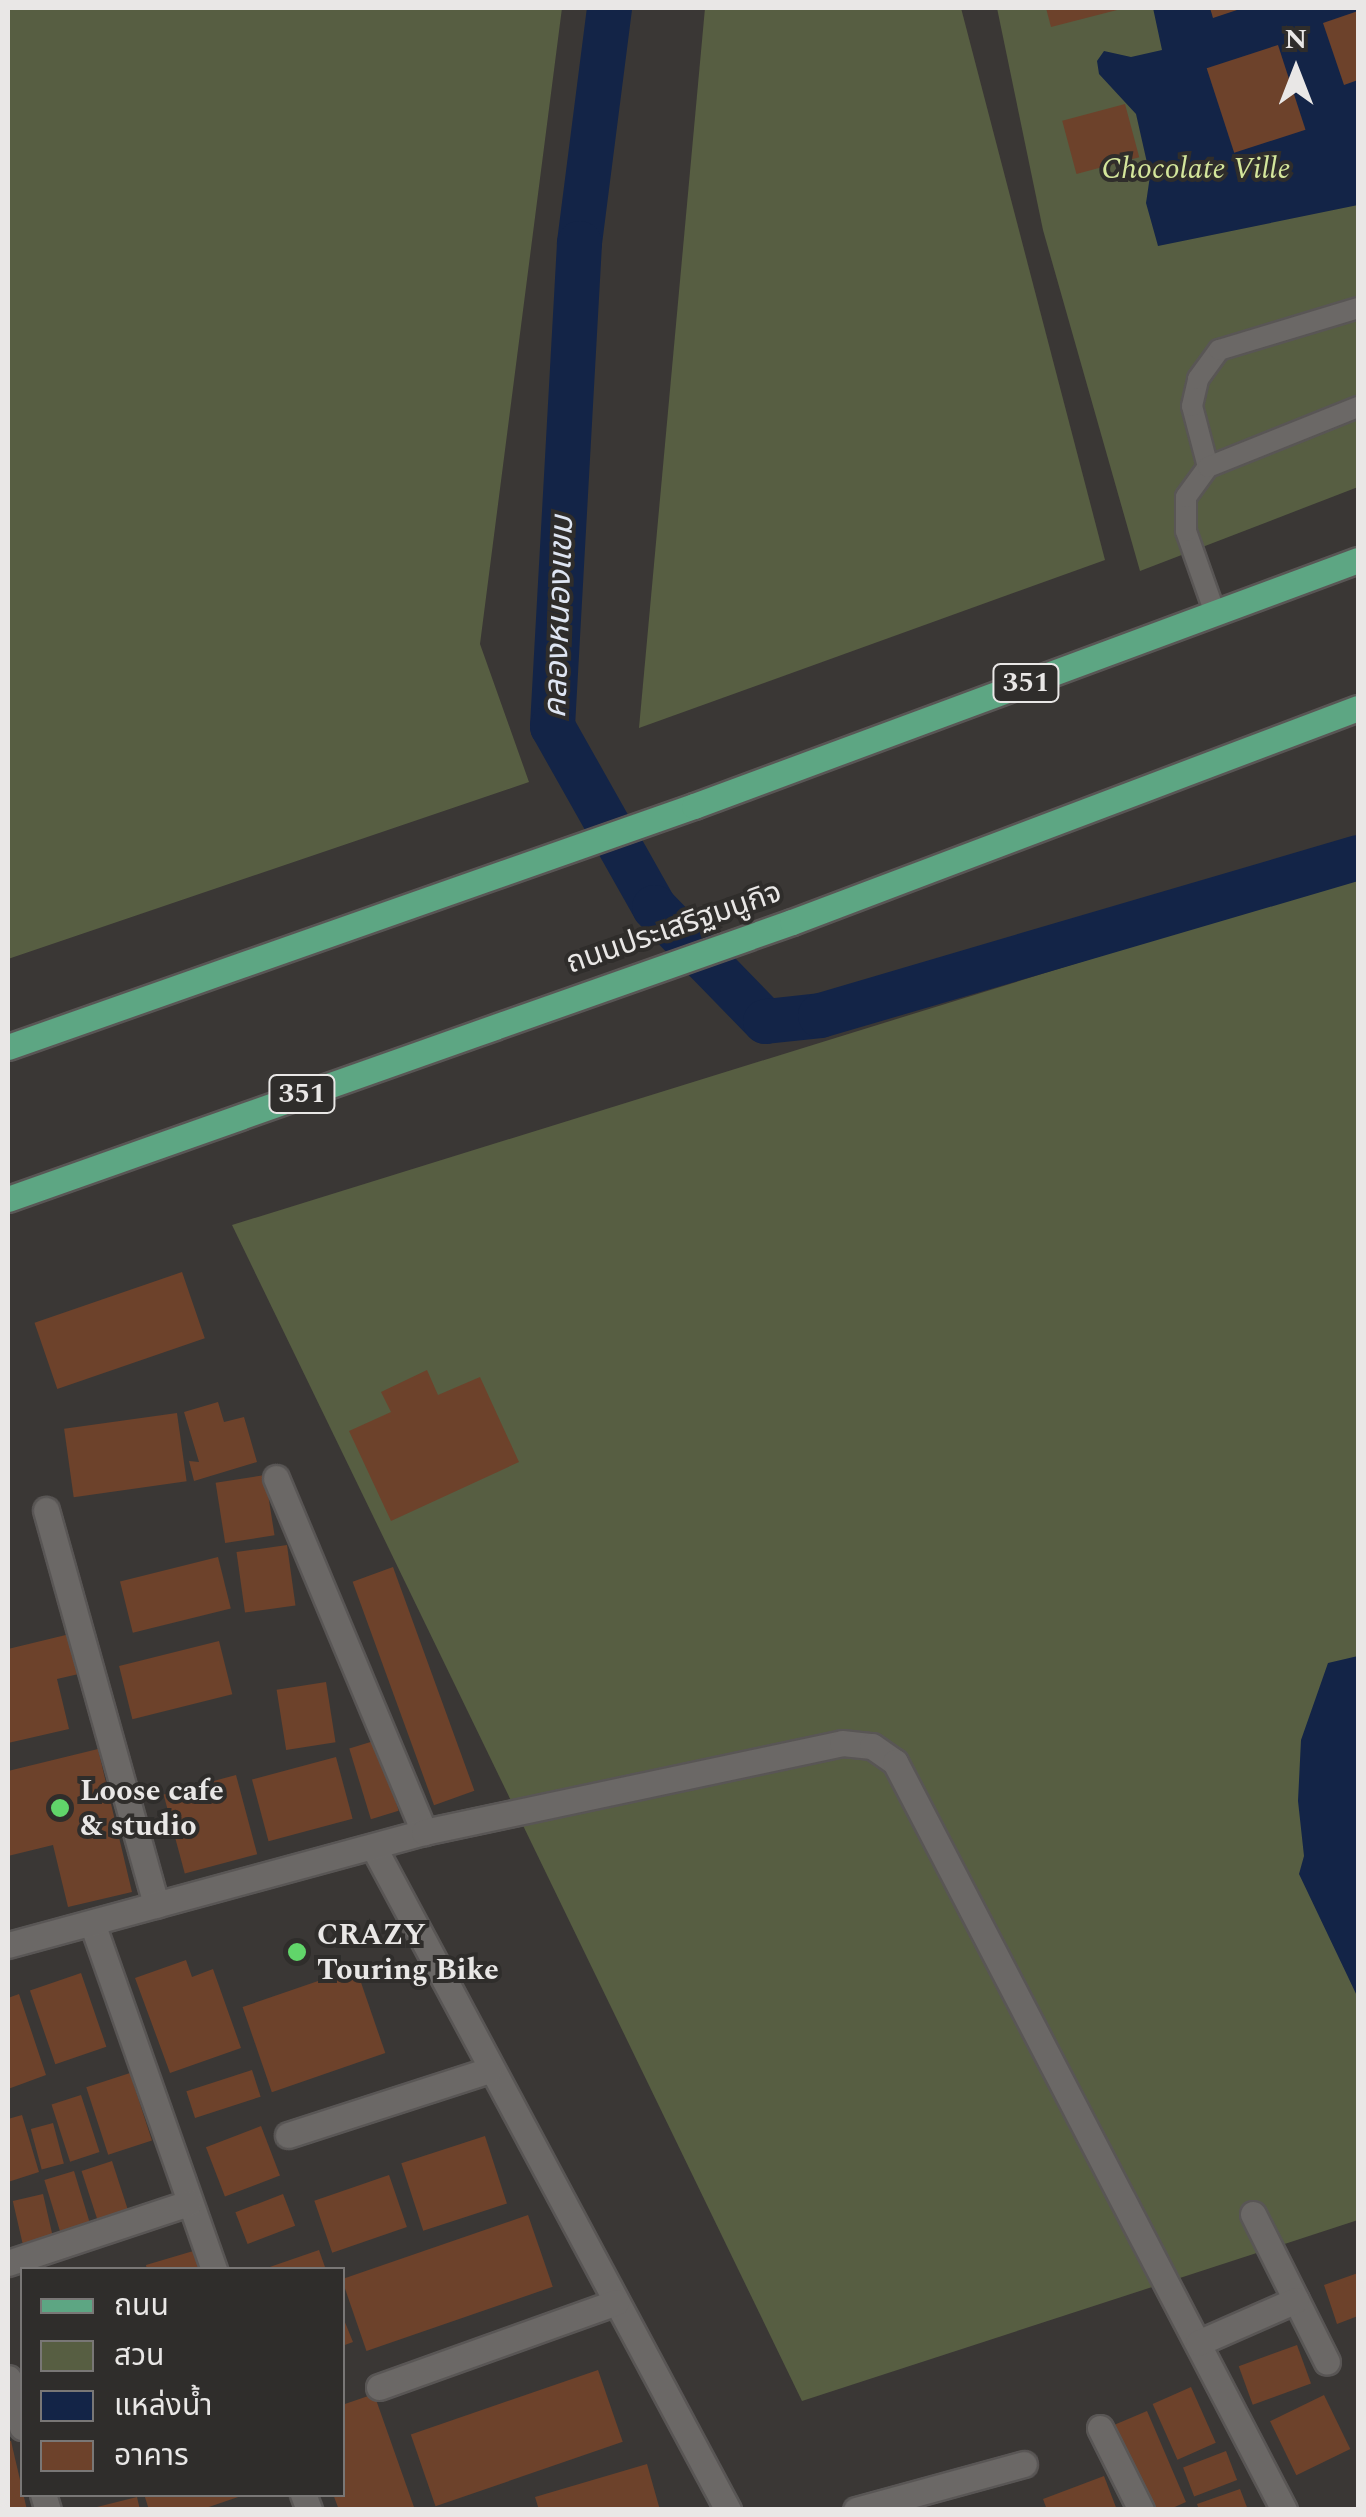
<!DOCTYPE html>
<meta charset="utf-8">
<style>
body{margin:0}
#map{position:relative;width:1366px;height:2517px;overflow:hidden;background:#3a3735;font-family:Spectral,"Noto Sans Thai",serif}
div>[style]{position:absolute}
.green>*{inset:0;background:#575e42}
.water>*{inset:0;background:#132447}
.canal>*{height:45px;margin:-22.5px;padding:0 22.5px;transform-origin:22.5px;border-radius:22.5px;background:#132447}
.building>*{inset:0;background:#6d422b;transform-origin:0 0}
.roads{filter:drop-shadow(2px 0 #595655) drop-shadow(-2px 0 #595655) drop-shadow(0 2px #595655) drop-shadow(0 -2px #595655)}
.service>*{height:20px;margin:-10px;padding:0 10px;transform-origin:10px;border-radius:10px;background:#6b6866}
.minor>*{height:25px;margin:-12.5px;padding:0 12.5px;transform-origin:12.5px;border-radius:12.5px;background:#6b6866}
.primary>*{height:25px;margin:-12.5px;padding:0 12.5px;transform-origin:12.5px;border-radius:12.5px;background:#5da683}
.dots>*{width:28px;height:28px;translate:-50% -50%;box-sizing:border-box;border:5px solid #2f2d2b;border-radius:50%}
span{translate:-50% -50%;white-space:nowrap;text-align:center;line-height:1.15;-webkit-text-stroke:8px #2f2d2b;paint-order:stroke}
.shield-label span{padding:2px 8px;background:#2f2d2b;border:2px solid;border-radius:8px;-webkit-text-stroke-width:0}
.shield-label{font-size:28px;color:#e9e7e6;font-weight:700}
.park-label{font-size:30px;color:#d4e69b;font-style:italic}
.street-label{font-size:30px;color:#e9e7e6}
.poi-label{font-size:30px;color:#e9e7e6;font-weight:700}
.left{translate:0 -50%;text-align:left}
.water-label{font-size:32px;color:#dee5f2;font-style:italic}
.frame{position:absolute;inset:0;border:10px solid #e9e7e6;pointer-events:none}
.legend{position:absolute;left:20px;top:2267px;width:325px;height:230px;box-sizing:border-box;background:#2f2d2b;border:2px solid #797776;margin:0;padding:12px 18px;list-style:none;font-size:30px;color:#e9e7e6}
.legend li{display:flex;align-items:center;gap:20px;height:50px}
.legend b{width:50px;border:2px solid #797776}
.north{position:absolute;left:1246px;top:20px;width:100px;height:100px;-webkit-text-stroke:8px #2f2d2b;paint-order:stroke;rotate:0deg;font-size:28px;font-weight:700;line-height:40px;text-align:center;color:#e9e7e6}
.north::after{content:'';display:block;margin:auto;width:35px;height:45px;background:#e9e7e6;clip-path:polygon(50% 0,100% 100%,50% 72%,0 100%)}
</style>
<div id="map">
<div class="green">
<i style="clip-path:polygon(8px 8px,562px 8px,480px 644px,529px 782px,8px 959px)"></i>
<i style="clip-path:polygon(705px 8px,961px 8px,1105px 560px,639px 728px)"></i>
<i style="clip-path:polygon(997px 8px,1358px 8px,1358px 487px,1140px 571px,1043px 230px)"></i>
<i style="clip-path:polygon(1358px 876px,1358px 2220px,802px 2401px,232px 1225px)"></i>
</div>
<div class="water">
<i style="clip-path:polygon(1153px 8px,1358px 8px,1358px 205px,1158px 246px,1146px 203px,1150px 176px,1136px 114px,1099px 74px,1097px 61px,1104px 51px,1131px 57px,1162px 50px)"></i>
<i style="clip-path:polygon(1358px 1656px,1358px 1998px,1299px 1874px,1304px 1856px,1298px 1801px,1301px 1740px,1328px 1663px)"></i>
</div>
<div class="canal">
<i style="left:609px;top:8px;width:237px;rotate:97.3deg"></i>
<i style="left:579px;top:243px;width:484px;rotate:93.2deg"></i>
<i style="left:552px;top:726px;width:208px;rotate:60.6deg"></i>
<i style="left:654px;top:907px;width:159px;rotate:45.8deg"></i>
<i style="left:765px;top:1021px;width:55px;rotate:-6.2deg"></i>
<i style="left:820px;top:1015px;width:561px;rotate:-16.37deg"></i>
</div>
<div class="building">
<i style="clip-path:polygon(1046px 8px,1121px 8px,1121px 9px,1051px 27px)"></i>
<i style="clip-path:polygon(1210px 8px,1243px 8px,1213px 18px)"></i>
<i style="clip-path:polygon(1358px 11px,1358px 80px,1344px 85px,1323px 23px)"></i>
<i style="left:1278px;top:45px;width:89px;height:75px;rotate:72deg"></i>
<i style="left:1125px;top:104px;width:55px;height:65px;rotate:75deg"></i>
<i style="left:182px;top:1272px;width:70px;height:156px;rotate:71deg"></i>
<i style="clip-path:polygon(427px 1370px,438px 1395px,480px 1377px,519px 1462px,391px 1521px,349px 1431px,391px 1412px,381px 1392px)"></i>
<i style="clip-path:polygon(218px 1402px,224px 1422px,244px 1417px,257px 1462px,194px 1481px,189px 1461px,199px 1462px,184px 1412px)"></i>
<i style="left:177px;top:1413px;width:69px;height:114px;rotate:82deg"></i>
<i style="left:265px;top:1475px;width:61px;height:50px;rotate:81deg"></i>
<i style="left:287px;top:1545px;width:61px;height:51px;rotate:82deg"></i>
<i style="left:218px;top:1557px;width:53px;height:101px;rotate:76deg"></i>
<i style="left:393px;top:1567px;width:238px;height:43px;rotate:70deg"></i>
<i style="clip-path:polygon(74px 1633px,83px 1673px,57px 1679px,69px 1729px,8px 1743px,8px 1649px)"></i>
<i style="left:219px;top:1641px;width:55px;height:103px;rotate:76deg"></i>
<i style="left:326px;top:1682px;width:61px;height:50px;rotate:81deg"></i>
<i style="left:377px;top:1740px;width:74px;height:29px;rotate:73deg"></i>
<i style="clip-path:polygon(98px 1749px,132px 1892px,68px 1907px,53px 1845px,8px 1856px,8px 1771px)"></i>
<i style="left:336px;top:1757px;width:64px;height:87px;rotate:75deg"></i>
<i style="left:236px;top:1775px;width:82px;height:75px;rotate:75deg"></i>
<i style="clip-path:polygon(186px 1960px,192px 1977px,213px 1969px,241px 2048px,170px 2073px,135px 1978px)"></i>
<i style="left:356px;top:1968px;width:90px;height:120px;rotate:71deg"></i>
<i style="left:81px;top:1973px;width:78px;height:54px;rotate:71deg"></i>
<i style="clip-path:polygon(19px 1994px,46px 2075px,8px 2089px,8px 1998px)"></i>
<i style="left:252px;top:2070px;width:28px;height:69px;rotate:72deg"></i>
<i style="left:130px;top:2073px;width:71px;height:46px;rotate:72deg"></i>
<i style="left:81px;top:2095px;width:60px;height:31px;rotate:72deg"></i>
<i style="clip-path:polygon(22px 2115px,39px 2172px,8px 2182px,8px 2119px)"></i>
<i style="left:53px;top:2123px;width:42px;height:23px;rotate:75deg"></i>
<i style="left:261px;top:2126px;width:53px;height:59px;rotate:69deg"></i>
<i style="left:485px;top:2136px;width:71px;height:88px;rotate:72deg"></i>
<i style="left:112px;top:2161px;width:60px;height:32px;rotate:72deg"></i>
<i style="left:74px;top:2171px;width:59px;height:31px;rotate:73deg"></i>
<i style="left:389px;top:2175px;width:55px;height:79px;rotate:71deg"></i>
<i style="left:43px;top:2194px;width:47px;height:31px;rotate:77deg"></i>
<i style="left:283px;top:2194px;width:34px;height:51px;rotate:69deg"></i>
<i style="left:528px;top:2215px;width:76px;height:197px;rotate:71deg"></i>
<i style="clip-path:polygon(200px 2249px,206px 2270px,147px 2270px,146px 2265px)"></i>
<i style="clip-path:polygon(319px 2250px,326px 2270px,265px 2270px,264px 2269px)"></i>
<i style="clip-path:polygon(1358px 2273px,1358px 2316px,1337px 2324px,1324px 2285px)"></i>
<i style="clip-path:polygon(342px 2315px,353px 2342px,342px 2346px)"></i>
<i style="left:1297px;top:2345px;width:41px;height:62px;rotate:70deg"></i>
<i style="left:598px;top:2370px;width:76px;height:198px;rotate:71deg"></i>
<i style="left:1191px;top:2387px;width:61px;height:42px;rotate:66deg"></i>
<i style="clip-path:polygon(374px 2394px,415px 2510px,339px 2510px,333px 2494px,342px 2494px,342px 2405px)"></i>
<i style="left:1324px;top:2395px;width:60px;height:60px;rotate:64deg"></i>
<i style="clip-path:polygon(1147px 2411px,1186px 2502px,1168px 2510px,1149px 2510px,1114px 2425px)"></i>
<i style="clip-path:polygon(8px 2441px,11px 2441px,27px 2510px,8px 2510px)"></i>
<i style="left:1226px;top:2451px;width:31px;height:46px;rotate:69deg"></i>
<i style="clip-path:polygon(647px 2464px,660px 2510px,539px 2510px,535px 2497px)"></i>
<i style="clip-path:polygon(1104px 2476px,1117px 2510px,1047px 2510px,1043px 2499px)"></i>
<i style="clip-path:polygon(1240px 2489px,1248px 2510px,1199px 2510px,1197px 2504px)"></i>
<i style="clip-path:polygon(144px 2494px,244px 2494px,244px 2495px,200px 2510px,149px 2510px)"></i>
<i style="clip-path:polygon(137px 2497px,140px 2510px,93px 2510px,93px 2508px)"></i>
</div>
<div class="roads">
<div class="service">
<i style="left:1208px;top:467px;width:63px;rotate:-104.7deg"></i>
<i style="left:1192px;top:406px;width:28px;rotate:-77deg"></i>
<i style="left:1198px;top:379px;width:36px;rotate:-54deg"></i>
<i style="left:1219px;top:350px;width:145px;rotate:-16.8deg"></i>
<i style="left:1215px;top:613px;width:87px;rotate:-109.5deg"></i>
<i style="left:1186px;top:531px;width:34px;rotate:-90deg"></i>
<i style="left:1186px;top:497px;width:37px;rotate:-54deg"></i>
<i style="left:1208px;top:467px;width:162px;rotate:-21.8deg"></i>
</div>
<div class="minor">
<i style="left:276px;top:1478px;width:384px;rotate:67.3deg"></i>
<i style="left:46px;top:1510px;width:410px;rotate:74.4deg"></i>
<i style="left:374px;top:1848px;width:751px;rotate:61.86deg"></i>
<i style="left:92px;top:1923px;width:368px;rotate:70.6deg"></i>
<i style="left:8px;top:1945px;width:431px;rotate:-15.2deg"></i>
<i style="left:424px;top:1832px;width:427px;rotate:-12deg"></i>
<i style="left:842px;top:1743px;width:30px;rotate:6deg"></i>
<i style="left:872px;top:1746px;width:28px;rotate:35deg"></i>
<i style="left:895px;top:1762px;width:843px;rotate:62.52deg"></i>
<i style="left:288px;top:2135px;width:211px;rotate:-17.9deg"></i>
<i style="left:1253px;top:2214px;width:165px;rotate:63.4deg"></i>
<i style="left:8px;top:2263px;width:190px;rotate:-18.4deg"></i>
<i style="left:1198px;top:2343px;width:107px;rotate:-23.7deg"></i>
<i style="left:8px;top:2378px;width:51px;rotate:74.1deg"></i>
<i style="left:379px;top:2387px;width:252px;rotate:-19.7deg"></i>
<i style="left:1100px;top:2428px;width:92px;rotate:63.4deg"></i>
<i style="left:43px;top:2494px;width:17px;rotate:73deg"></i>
<i style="left:303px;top:2494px;width:17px;rotate:69deg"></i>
<i style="left:856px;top:2510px;width:174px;rotate:-15.3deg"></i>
</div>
<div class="primary">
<i style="left:8px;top:1047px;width:727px;rotate:-19.36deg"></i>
<i style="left:694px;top:806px;width:708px;rotate:-20.33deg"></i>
<i style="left:8px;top:1199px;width:831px;rotate:-19.46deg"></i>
<i style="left:792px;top:922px;width:605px;rotate:-20.71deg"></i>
</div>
</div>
<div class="dots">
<i style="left:60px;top:1808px;background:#61d56a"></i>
<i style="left:297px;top:1952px;background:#61d56a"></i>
</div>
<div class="shield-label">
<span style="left:1026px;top:683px">351</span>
<span style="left:302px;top:1094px">351</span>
</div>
<div class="park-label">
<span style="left:1196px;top:169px">Chocolate Ville</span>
</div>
<div class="street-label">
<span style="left:674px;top:928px;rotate:-19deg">ถนนประเสริฐมนูกิจ</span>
</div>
<div class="poi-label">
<span class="left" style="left:80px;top:1808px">Loose cafe<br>&amp; studio</span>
<span class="left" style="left:317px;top:1952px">CRAZY<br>Touring Bike</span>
</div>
<div class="water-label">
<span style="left:560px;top:617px;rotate:-88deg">คลองหนองแขม</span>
</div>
<div class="frame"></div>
<ul class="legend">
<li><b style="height:12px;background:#5da683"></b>ถนน</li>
<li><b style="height:28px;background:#575e42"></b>สวน</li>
<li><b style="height:28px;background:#132447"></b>แหล่งน้ำ</li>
<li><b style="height:28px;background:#6d422b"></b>อาคาร</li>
</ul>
<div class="north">N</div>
</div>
